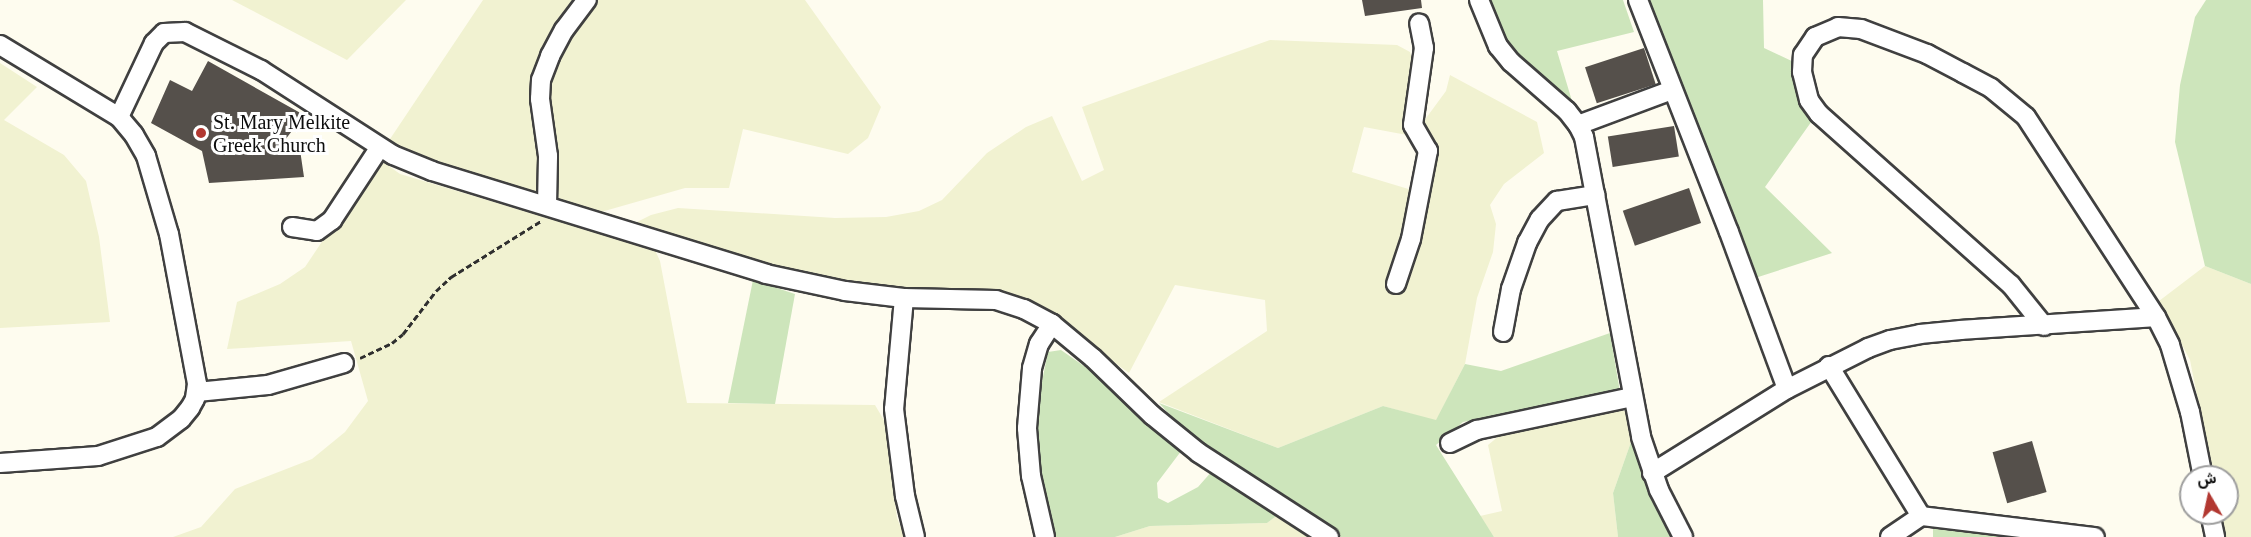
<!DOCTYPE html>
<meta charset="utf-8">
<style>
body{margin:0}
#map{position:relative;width:2251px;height:537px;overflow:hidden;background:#fefcef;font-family:"Times New Roman",Vazirmatn,serif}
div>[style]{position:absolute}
.farmland>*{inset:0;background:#f1f2d1}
.green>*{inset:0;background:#cde5bb}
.building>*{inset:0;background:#55504b;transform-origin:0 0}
.path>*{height:3px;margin-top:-1.5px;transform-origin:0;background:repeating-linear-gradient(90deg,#2f2f2f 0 6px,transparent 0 9px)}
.roads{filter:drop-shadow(2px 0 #404040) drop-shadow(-2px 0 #404040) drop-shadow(0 2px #404040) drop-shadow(0 -2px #404040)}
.minor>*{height:18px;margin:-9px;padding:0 9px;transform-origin:9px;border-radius:9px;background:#fff}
.dots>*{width:16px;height:16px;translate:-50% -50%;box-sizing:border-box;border:3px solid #fff;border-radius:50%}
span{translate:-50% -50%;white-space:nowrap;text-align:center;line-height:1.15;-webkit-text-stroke:6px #fff;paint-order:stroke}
.poi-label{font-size:20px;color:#0d0d0d}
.left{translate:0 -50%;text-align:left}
.north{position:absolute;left:2179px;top:465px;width:60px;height:60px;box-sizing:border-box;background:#fff;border:2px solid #9e9e9e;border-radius:50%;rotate:351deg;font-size:16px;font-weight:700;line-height:24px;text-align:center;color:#0d0d0d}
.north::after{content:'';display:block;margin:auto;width:21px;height:27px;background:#b23831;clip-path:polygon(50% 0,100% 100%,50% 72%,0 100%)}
</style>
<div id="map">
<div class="farmland">
<i style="clip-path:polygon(232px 0,406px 0,347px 60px)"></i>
<i style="clip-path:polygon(483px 0,805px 0,881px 107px,868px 138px,848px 154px,743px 129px,729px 188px,685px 188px,601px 212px,476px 176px,388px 142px)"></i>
<i style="clip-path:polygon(1270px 40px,1397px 45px,1410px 52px,1414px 64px,1407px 135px,1364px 127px,1352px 172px,1425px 194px,1421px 125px,1446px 91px,1450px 75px,1537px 122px,1544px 153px,1504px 184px,1490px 205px,1496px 224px,1493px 252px,1477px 298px,1465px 364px,1436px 421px,1383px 406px,1278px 448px,1159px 402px,1267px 331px,1265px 300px,1175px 285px,1129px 373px,1042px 311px,869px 288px,761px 268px,631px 225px,651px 215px,678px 208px,835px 218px,886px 217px,919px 211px,942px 200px,987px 153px,1026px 127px,1052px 116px,1082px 181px,1104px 170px,1082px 107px)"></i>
<i style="clip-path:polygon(0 63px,37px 87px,4px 120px,64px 155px,86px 181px,99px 237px,110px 322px,0 328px)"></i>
<i style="clip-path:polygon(378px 158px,400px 174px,655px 250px,660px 261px,687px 403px,875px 405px,888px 427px,890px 464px,897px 518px,905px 537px,173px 537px,201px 527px,235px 489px,312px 459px,345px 432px,368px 401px,351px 341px,227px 349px,237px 302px,280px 284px,305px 267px)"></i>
<i style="clip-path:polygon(2205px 266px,2251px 284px,2251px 537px,2225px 537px,2220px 513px,2227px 513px,2227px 477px,2213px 477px,2190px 360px,2159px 301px)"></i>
<i style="clip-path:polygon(1615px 410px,1626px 411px,1630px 419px,1631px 442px,1613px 493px,1618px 537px,1494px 537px,1480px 516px,1502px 511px,1488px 445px,1499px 436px)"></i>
<i style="clip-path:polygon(1279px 514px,1312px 537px,1115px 537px,1150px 526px,1267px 523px)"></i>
</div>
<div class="green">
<i style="clip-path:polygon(1485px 0,1623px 0,1634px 32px,1557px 51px,1572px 101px,1511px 53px)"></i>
<i style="clip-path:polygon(1644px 0,1763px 0,1764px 48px,1798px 64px,1814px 118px,1765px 187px,1832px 253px,1752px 279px)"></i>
<i style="clip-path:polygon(2206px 0,2251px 0,2251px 284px,2205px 266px,2175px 142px,2180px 85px,2195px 17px)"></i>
<i style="clip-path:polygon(753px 280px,795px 294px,775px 404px,728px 403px)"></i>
<i style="clip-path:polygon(1610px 333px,1620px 392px,1463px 422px,1436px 445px,1494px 537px,1341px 537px,1285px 496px,1188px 435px,1159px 403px,1278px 448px,1383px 406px,1436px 420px,1465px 364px,1501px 371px)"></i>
<i style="clip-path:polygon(1061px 350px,1101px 378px,1130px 410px,1185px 446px,1157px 483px,1158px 498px,1168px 503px,1198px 487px,1213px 470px,1279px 514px,1267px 523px,1150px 526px,1115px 537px,1054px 537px,1037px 450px,1038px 401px,1048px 352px)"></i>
<i style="clip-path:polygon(1631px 442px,1649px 489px,1678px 537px,1618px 537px,1613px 493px)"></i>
<i style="clip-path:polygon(1933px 524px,2004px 537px,1933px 537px)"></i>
</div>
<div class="building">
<i style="clip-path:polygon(1362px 0,1421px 0,1422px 8px,1365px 16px)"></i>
<i style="left:1644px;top:48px;width:38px;height:62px;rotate:72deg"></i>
<i style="clip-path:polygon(208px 61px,304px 115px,282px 144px,299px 143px,304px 177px,209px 183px,202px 151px,151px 123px,170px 80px,192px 91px)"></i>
<i style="left:1674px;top:126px;width:31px;height:67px;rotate:81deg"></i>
<i style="left:1689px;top:188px;width:37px;height:70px;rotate:71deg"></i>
<i style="left:2032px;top:441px;width:53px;height:41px;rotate:74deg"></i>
</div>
<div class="path">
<i style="left:360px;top:358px;width:35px;rotate:-25deg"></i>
<i style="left:392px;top:343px;width:14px;rotate:-39deg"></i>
<i style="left:403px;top:334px;width:54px;rotate:-52.5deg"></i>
<i style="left:436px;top:291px;width:21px;rotate:-43deg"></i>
<i style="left:451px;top:277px;width:106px;rotate:-31.9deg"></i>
</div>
<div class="roads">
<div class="minor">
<i style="left:1479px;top:0;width:50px;rotate:67.6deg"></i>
<i style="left:1498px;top:46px;width:21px;rotate:51deg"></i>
<i style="left:1511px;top:62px;width:74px;rotate:41.2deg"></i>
<i style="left:1567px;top:111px;width:18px;rotate:52deg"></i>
<i style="left:1578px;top:125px;width:13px;rotate:63deg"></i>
<i style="left:1584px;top:137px;width:305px;rotate:79.2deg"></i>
<i style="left:1641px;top:437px;width:56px;rotate:71.2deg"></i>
<i style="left:1659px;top:490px;width:53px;rotate:62.9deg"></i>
<i style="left:1638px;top:0;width:249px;rotate:68.6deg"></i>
<i style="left:1729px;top:232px;width:167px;rotate:69.7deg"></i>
<i style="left:0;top:45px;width:139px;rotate:31.2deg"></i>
<i style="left:119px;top:117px;width:23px;rotate:50deg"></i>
<i style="left:134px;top:135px;width:24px;rotate:60deg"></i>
<i style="left:146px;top:156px;width:81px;rotate:73.6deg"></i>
<i style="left:169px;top:234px;width:153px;rotate:79.4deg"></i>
<i style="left:197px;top:384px;width:15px;rotate:98deg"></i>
<i style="left:195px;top:399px;width:10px;rotate:119deg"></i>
<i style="left:190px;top:408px;width:14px;rotate:129deg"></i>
<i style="left:181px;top:419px;width:30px;rotate:143deg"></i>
<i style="left:157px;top:437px;width:62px;rotate:162.1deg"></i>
<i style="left:98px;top:456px;width:98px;rotate:175.9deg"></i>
<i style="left:119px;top:117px;width:82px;rotate:-64.7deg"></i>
<i style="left:154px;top:43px;width:14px;rotate:-45deg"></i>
<i style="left:164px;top:33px;width:21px;rotate:-3deg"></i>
<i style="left:185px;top:32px;width:85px;rotate:26.6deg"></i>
<i style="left:261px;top:70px;width:157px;rotate:32.8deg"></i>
<i style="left:393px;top:155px;width:42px;rotate:22.3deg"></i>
<i style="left:432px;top:171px;width:350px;rotate:17.1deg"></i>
<i style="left:766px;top:274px;width:81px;rotate:12.1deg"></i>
<i style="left:845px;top:291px;width:59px;rotate:6.8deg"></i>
<i style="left:904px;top:298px;width:92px;rotate:1.2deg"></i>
<i style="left:996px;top:300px;width:29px;rotate:18deg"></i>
<i style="left:1024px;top:309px;width:32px;rotate:28deg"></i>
<i style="left:1052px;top:324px;width:53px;rotate:39.7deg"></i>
<i style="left:1093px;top:358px;width:82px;rotate:44deg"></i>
<i style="left:1152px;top:415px;width:60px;rotate:39deg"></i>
<i style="left:1199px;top:453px;width:155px;rotate:32.9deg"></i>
<i style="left:1578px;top:125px;width:100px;rotate:-20.4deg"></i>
<i style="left:547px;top:205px;width:49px;rotate:-88.8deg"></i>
<i style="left:548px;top:156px;width:58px;rotate:-98deg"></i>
<i style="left:540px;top:99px;width:19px;rotate:-87deg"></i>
<i style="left:541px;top:80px;width:26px;rotate:-69deg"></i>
<i style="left:550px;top:56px;width:30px;rotate:-62deg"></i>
<i style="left:564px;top:30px;width:38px;rotate:-53deg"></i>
<i style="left:292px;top:227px;width:25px;rotate:9deg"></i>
<i style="left:317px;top:231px;width:19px;rotate:-36deg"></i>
<i style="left:332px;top:220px;width:87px;rotate:-56.7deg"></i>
<i style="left:1396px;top:284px;width:47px;rotate:-71.6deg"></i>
<i style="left:1411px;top:239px;width:90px;rotate:-79.1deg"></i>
<i style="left:1428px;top:151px;width:30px;rotate:-120deg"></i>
<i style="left:1413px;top:125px;width:78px;rotate:-81.9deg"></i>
<i style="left:1424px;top:48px;width:25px;rotate:-101deg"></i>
<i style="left:904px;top:298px;width:111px;rotate:95.1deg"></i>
<i style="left:894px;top:409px;width:88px;rotate:82.8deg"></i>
<i style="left:905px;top:496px;width:42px;rotate:76.3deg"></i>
<i style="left:2044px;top:326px;width:53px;rotate:-128.8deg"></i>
<i style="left:2011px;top:285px;width:257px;rotate:-138.3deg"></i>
<i style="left:1819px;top:114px;width:17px;rotate:-126deg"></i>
<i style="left:1809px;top:100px;width:29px;rotate:-104deg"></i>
<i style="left:1802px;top:72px;width:17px;rotate:-87deg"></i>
<i style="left:1803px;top:55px;width:22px;rotate:-56deg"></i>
<i style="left:1815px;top:37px;width:25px;rotate:-23deg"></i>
<i style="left:1838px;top:27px;width:23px;rotate:5deg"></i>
<i style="left:1861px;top:29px;width:71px;rotate:20.7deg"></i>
<i style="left:1927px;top:54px;width:41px;rotate:27.8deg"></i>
<i style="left:1963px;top:73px;width:32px;rotate:28deg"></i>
<i style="left:1991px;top:88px;width:45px;rotate:39.6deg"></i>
<i style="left:2026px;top:117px;width:239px;rotate:57deg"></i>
<i style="left:2156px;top:317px;width:31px;rotate:63deg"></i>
<i style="left:2170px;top:345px;width:70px;rotate:73.4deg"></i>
<i style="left:2190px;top:412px;width:66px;rotate:78.7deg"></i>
<i style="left:1503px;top:332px;width:44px;rotate:-79.5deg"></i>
<i style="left:1511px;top:289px;width:49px;rotate:-70.8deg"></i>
<i style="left:1527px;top:243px;width:27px;rotate:-62deg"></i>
<i style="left:1540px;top:219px;width:25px;rotate:-47deg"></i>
<i style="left:1557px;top:201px;width:39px;rotate:-9deg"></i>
<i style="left:1829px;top:366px;width:176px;rotate:58.5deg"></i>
<i style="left:197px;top:392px;width:71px;rotate:-5.6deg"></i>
<i style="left:268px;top:385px;width:79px;rotate:-16.1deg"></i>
<i style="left:1450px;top:443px;width:30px;rotate:-26deg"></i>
<i style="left:1477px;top:430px;width:158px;rotate:-12deg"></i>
<i style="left:1652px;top:473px;width:159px;rotate:-31.9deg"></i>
<i style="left:1787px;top:389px;width:91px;rotate:-26.8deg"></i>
<i style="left:1868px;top:348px;width:23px;rotate:-20deg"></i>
<i style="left:1890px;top:340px;width:31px;rotate:-11deg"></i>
<i style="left:1920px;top:334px;width:41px;rotate:-5.6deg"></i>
<i style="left:1961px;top:330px;width:195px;rotate:-3.8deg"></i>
<i style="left:2210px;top:513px;width:25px;rotate:78deg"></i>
<i style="left:1045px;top:537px;width:63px;rotate:-102.9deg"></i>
<i style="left:1031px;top:476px;width:48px;rotate:-94.8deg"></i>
<i style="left:1027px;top:428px;width:60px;rotate:-85.2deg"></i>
<i style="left:1032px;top:368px;width:25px;rotate:-74deg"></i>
<i style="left:1039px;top:344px;width:24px;rotate:-57deg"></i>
<i style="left:1890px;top:537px;width:37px;rotate:-34deg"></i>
<i style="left:1921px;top:516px;width:175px;rotate:6.9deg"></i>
</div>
</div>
<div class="dots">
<i style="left:201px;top:133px;background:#b23831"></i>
</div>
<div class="poi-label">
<span class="left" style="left:213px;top:134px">St. Mary Melkite<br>Greek Church</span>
</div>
<div class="north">ش</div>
</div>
